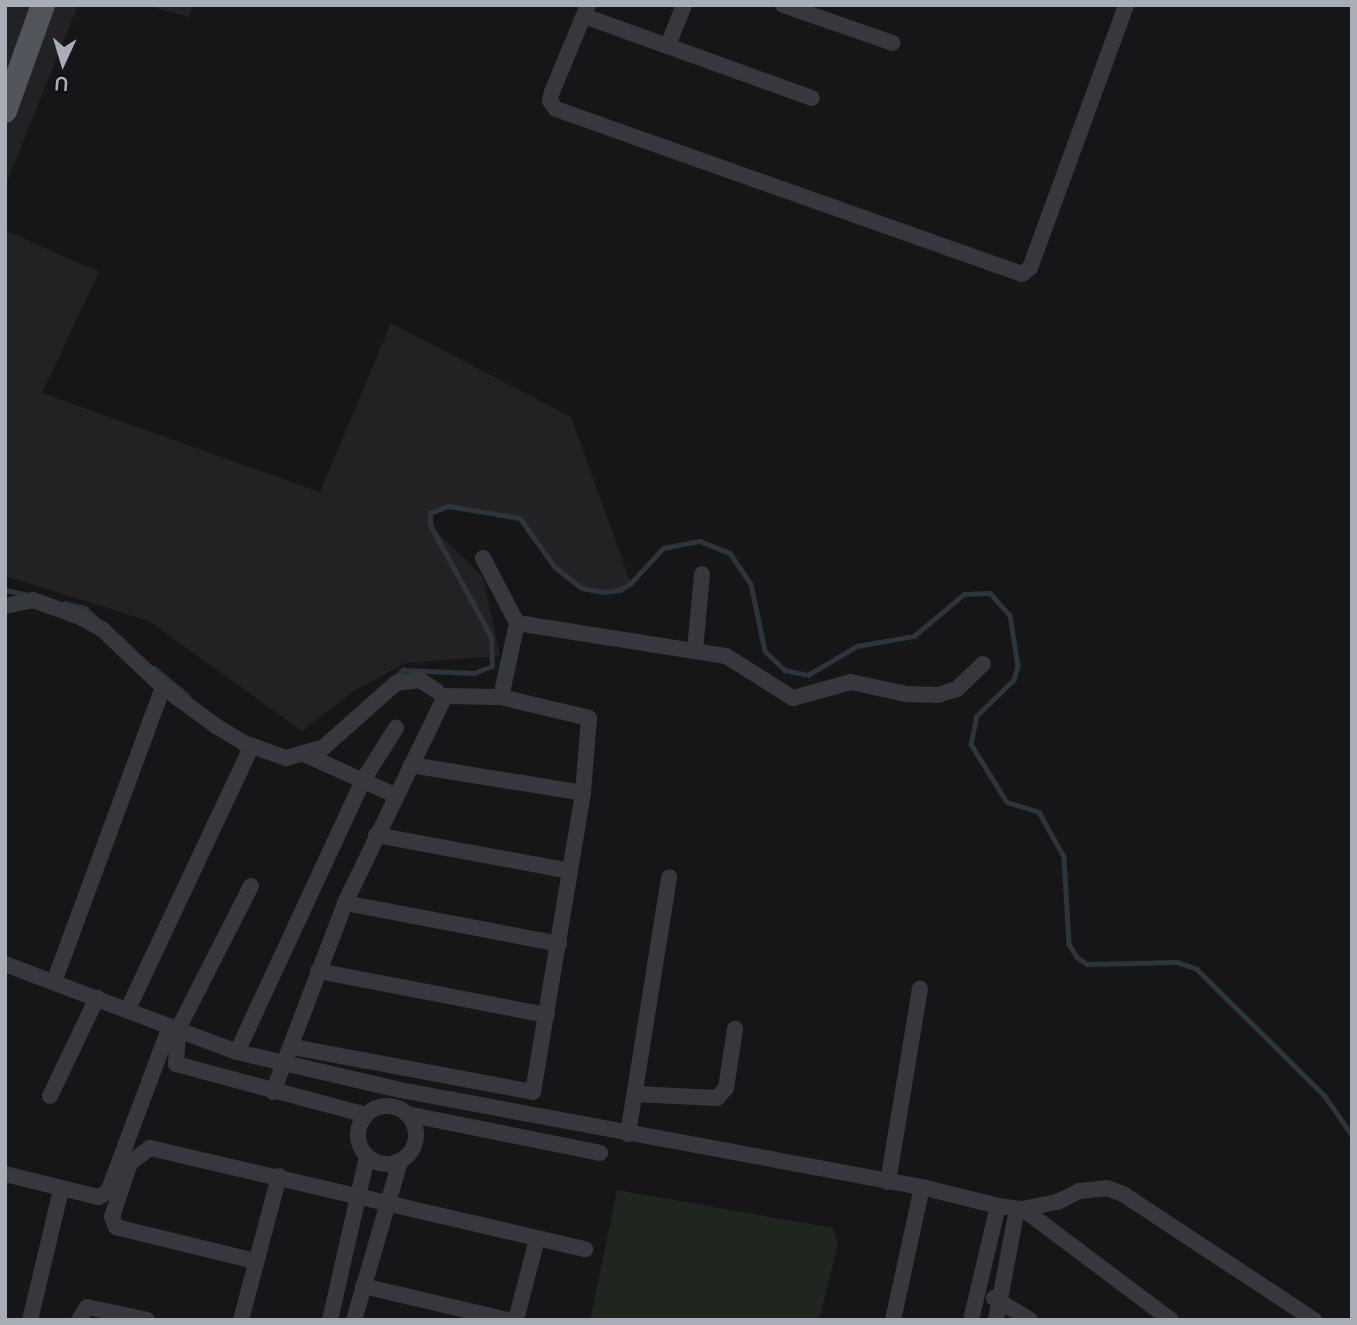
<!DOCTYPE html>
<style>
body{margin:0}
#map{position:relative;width:1357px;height:1325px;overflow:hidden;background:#161618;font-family:Lato,sans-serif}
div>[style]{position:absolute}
.built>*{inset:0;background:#222225}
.green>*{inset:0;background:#1e261f}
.stream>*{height:4.5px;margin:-2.25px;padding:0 2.25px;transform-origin:2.25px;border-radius:2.25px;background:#2c353c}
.street>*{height:16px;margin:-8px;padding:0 8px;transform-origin:8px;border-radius:8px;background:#37383d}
.street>.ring{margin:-8px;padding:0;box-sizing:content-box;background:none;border:16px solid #37383d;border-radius:50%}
.primary>*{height:24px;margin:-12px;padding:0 12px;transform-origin:12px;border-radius:12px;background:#53555c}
span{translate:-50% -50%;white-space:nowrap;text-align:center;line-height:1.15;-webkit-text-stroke:6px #111113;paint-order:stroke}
.frame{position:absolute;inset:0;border:7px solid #a8adb8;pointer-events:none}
.north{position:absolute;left:28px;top:28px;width:70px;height:70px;-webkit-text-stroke:5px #111113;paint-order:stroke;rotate:184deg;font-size:19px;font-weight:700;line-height:28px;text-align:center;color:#a8adb8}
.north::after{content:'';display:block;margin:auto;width:24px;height:32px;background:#a8adb8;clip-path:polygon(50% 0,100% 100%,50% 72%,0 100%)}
</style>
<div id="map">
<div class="built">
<i style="clip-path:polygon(5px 5px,78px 5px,5px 187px)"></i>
<i style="clip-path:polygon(145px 5px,193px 5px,189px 17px)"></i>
<i style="clip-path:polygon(5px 230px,99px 272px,42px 393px,320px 492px,391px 323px,571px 417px,631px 583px,620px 590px,603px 592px,582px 588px,555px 567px,520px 518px,479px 509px,439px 508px,430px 513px,430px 525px,483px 577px,500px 656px,405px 663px,354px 691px,302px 731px,149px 621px,5px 576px)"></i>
</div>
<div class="green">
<i style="clip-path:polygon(617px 1190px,833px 1228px,838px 1244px,819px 1320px,590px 1320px)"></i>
</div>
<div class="stream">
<i style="left:5px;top:590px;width:25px;rotate:12deg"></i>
<i style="left:65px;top:603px;width:21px;rotate:14deg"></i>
<i style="left:85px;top:608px;width:16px;rotate:43deg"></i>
<i style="left:154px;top:668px;width:44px;rotate:39.5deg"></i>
<i style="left:395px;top:677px;width:11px;rotate:-41deg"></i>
<i style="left:403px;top:670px;width:71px;rotate:2.4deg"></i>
<i style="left:474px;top:673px;width:19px;rotate:-21deg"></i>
<i style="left:492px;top:666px;width:29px;rotate:-92deg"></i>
<i style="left:491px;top:637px;width:128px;rotate:-118.6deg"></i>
<i style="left:430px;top:525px;width:12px;rotate:-90deg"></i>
<i style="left:430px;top:513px;width:19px;rotate:-21deg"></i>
<i style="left:448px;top:506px;width:73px;rotate:9.5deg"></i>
<i style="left:520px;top:518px;width:60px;rotate:54.5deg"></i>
<i style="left:555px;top:567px;width:34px;rotate:38deg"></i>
<i style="left:582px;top:588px;width:21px;rotate:11deg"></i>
<i style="left:603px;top:592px;width:17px;rotate:-7deg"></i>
<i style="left:620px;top:590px;width:13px;rotate:-32deg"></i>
<i style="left:631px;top:583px;width:47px;rotate:-47.6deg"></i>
<i style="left:663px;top:548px;width:38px;rotate:-11deg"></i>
<i style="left:700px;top:541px;width:32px;rotate:22deg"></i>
<i style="left:730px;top:553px;width:37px;rotate:56deg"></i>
<i style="left:751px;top:584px;width:68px;rotate:78.2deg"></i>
<i style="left:765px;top:651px;width:28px;rotate:44deg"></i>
<i style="left:785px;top:670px;width:24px;rotate:12deg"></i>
<i style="left:808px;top:675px;width:57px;rotate:-30.6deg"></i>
<i style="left:857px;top:646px;width:58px;rotate:-10deg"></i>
<i style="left:914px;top:636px;width:65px;rotate:-40deg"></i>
<i style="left:964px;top:594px;width:26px;rotate:-2deg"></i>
<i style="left:990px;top:593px;width:30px;rotate:48deg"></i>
<i style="left:1010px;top:615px;width:52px;rotate:81.1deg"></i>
<i style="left:1018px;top:666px;width:15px;rotate:106deg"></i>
<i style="left:1014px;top:680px;width:52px;rotate:135.8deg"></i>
<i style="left:977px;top:716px;width:29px;rotate:102deg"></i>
<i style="left:971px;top:744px;width:68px;rotate:58.2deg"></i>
<i style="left:1007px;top:802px;width:34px;rotate:17deg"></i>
<i style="left:1039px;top:812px;width:51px;rotate:60.9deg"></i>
<i style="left:1064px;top:857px;width:87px;rotate:86.7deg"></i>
<i style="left:1069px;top:944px;width:15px;rotate:58deg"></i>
<i style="left:1077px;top:957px;width:12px;rotate:35deg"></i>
<i style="left:1087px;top:964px;width:90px;rotate:-1.3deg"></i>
<i style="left:1177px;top:962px;width:21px;rotate:19deg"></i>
<i style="left:1197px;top:969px;width:180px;rotate:44.8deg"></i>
<i style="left:1325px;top:1096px;width:47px;rotate:55.3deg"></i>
</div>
<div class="street">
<i style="left:588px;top:5px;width:94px;rotate:112.5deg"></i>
<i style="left:552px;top:92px;width:9px;rotate:103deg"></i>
<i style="left:550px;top:101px;width:10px;rotate:53deg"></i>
<i style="left:556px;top:109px;width:494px;rotate:19.5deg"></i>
<i style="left:1022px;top:274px;width:10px;rotate:-37deg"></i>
<i style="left:1030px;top:268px;width:280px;rotate:-69.9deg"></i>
<i style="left:783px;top:5px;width:116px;rotate:19.1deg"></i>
<i style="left:584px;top:16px;width:242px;rotate:19.8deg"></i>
<i style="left:668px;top:45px;width:43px;rotate:-68.2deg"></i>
<i style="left:483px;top:558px;width:73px;rotate:62.4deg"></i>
<i style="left:5px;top:606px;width:29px;rotate:-12deg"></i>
<i style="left:33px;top:600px;width:50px;rotate:19.9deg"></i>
<i style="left:80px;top:617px;width:26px;rotate:29deg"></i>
<i style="left:103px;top:630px;width:83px;rotate:43.5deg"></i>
<i style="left:163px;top:687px;width:66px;rotate:36.3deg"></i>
<i style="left:216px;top:726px;width:33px;rotate:31deg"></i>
<i style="left:244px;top:743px;width:45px;rotate:19.7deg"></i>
<i style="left:286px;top:758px;width:40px;rotate:-16deg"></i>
<i style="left:324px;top:747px;width:96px;rotate:-41.6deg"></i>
<i style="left:396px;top:683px;width:24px;rotate:-7deg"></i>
<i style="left:420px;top:680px;width:20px;rotate:33deg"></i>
<i style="left:695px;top:650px;width:76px;rotate:-84.7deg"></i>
<i style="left:501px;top:697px;width:76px;rotate:-77.8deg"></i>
<i style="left:517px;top:623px;width:212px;rotate:9deg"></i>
<i style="left:726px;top:656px;width:79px;rotate:32.1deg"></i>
<i style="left:793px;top:698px;width:60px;rotate:-15.4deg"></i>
<i style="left:851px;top:682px;width:56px;rotate:12.3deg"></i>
<i style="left:906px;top:694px;width:32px;rotate:2deg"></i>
<i style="left:938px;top:695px;width:20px;rotate:-18deg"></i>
<i style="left:957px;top:689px;width:36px;rotate:-44deg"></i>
<i style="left:306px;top:755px;width:90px;rotate:24.3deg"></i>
<i style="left:411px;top:765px;width:174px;rotate:9.2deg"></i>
<i style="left:376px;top:835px;width:197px;rotate:10.5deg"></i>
<i style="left:251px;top:886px;width:161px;rotate:117deg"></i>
<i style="left:178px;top:1029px;width:35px;rotate:93deg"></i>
<i style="left:176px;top:1064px;width:197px;rotate:15deg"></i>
<i style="left:345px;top:903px;width:218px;rotate:10.8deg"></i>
<i style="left:5px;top:964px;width:248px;rotate:20.8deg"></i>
<i style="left:237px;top:1052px;width:167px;rotate:13.1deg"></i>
<i style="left:400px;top:1090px;width:531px;rotate:10.53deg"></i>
<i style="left:922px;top:1187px;width:78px;rotate:14deg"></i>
<i style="left:998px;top:1206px;width:25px;rotate:7deg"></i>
<i style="left:1023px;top:1209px;width:35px;rotate:-12deg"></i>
<i style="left:1057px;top:1202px;width:25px;rotate:-26deg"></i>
<i style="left:1080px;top:1191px;width:27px;rotate:-6deg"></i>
<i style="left:1107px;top:1188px;width:17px;rotate:21deg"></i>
<i style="left:1123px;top:1194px;width:229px;rotate:33.4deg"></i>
<i style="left:318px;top:971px;width:233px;rotate:10.9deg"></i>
<i style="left:54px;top:982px;width:314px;rotate:-69.7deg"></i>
<i style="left:128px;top:1009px;width:291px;rotate:-64.8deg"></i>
<i style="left:237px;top:1052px;width:300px;rotate:-65.1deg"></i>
<i style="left:363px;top:780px;width:62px;rotate:-57.6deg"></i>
<i style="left:273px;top:1092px;width:202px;rotate:-69.1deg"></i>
<i style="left:345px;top:903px;width:230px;rotate:-64.2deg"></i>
<i style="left:445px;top:696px;width:56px;rotate:1deg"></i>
<i style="left:501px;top:697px;width:90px;rotate:13.4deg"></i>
<i style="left:589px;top:718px;width:75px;rotate:94.6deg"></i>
<i style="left:583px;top:793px;width:303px;rotate:99.5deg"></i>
<i style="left:533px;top:1092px;width:245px;rotate:-169.4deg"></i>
<i style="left:635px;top:1094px;width:82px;rotate:2.8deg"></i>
<i style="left:717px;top:1098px;width:13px;rotate:-48deg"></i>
<i style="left:726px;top:1088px;width:60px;rotate:-81.3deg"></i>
<i style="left:50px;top:1096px;width:109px;rotate:-64.4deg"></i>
<i class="ring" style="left:358px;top:1106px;width:42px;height:42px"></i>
<i style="left:407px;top:1114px;width:197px;rotate:11.4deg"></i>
<i style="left:628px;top:1134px;width:260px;rotate:-80.9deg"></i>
<i style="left:5px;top:1174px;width:96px;rotate:13.9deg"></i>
<i style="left:98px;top:1197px;width:11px;rotate:-27deg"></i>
<i style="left:108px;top:1192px;width:177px;rotate:-69.5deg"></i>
<i style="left:888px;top:1182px;width:196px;rotate:-80.6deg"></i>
<i style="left:1023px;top:1209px;width:185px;rotate:36.9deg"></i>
<i style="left:255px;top:1261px;width:143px;rotate:-166.3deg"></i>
<i style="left:116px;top:1227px;width:11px;rotate:-112deg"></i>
<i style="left:112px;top:1217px;width:57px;rotate:-71.6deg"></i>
<i style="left:130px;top:1163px;width:25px;rotate:-37deg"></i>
<i style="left:150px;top:1148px;width:447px;rotate:13.1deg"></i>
<i style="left:363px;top:1286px;width:149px;rotate:13.2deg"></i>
<i style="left:994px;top:1298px;width:42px;rotate:31.4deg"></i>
<i style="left:30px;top:1320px;width:134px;rotate:-76.6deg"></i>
<i style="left:79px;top:1320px;width:15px;rotate:-58deg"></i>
<i style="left:87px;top:1307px;width:61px;rotate:12.2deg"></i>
<i style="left:241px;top:1320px;width:149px;rotate:-75.2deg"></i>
<i style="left:330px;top:1320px;width:167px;rotate:-77.2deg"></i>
<i style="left:354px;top:1320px;width:165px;rotate:-73.8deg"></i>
<i style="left:516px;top:1320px;width:84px;rotate:-75.5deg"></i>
<i style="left:893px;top:1320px;width:136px;rotate:-77.7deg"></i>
<i style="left:971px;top:1320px;width:117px;rotate:-76.7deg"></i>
<i style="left:996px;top:1320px;width:113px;rotate:-79.3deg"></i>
</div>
<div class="primary">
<i style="left:5px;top:111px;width:113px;rotate:-70.3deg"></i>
</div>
<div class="frame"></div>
<div class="north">U</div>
</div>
